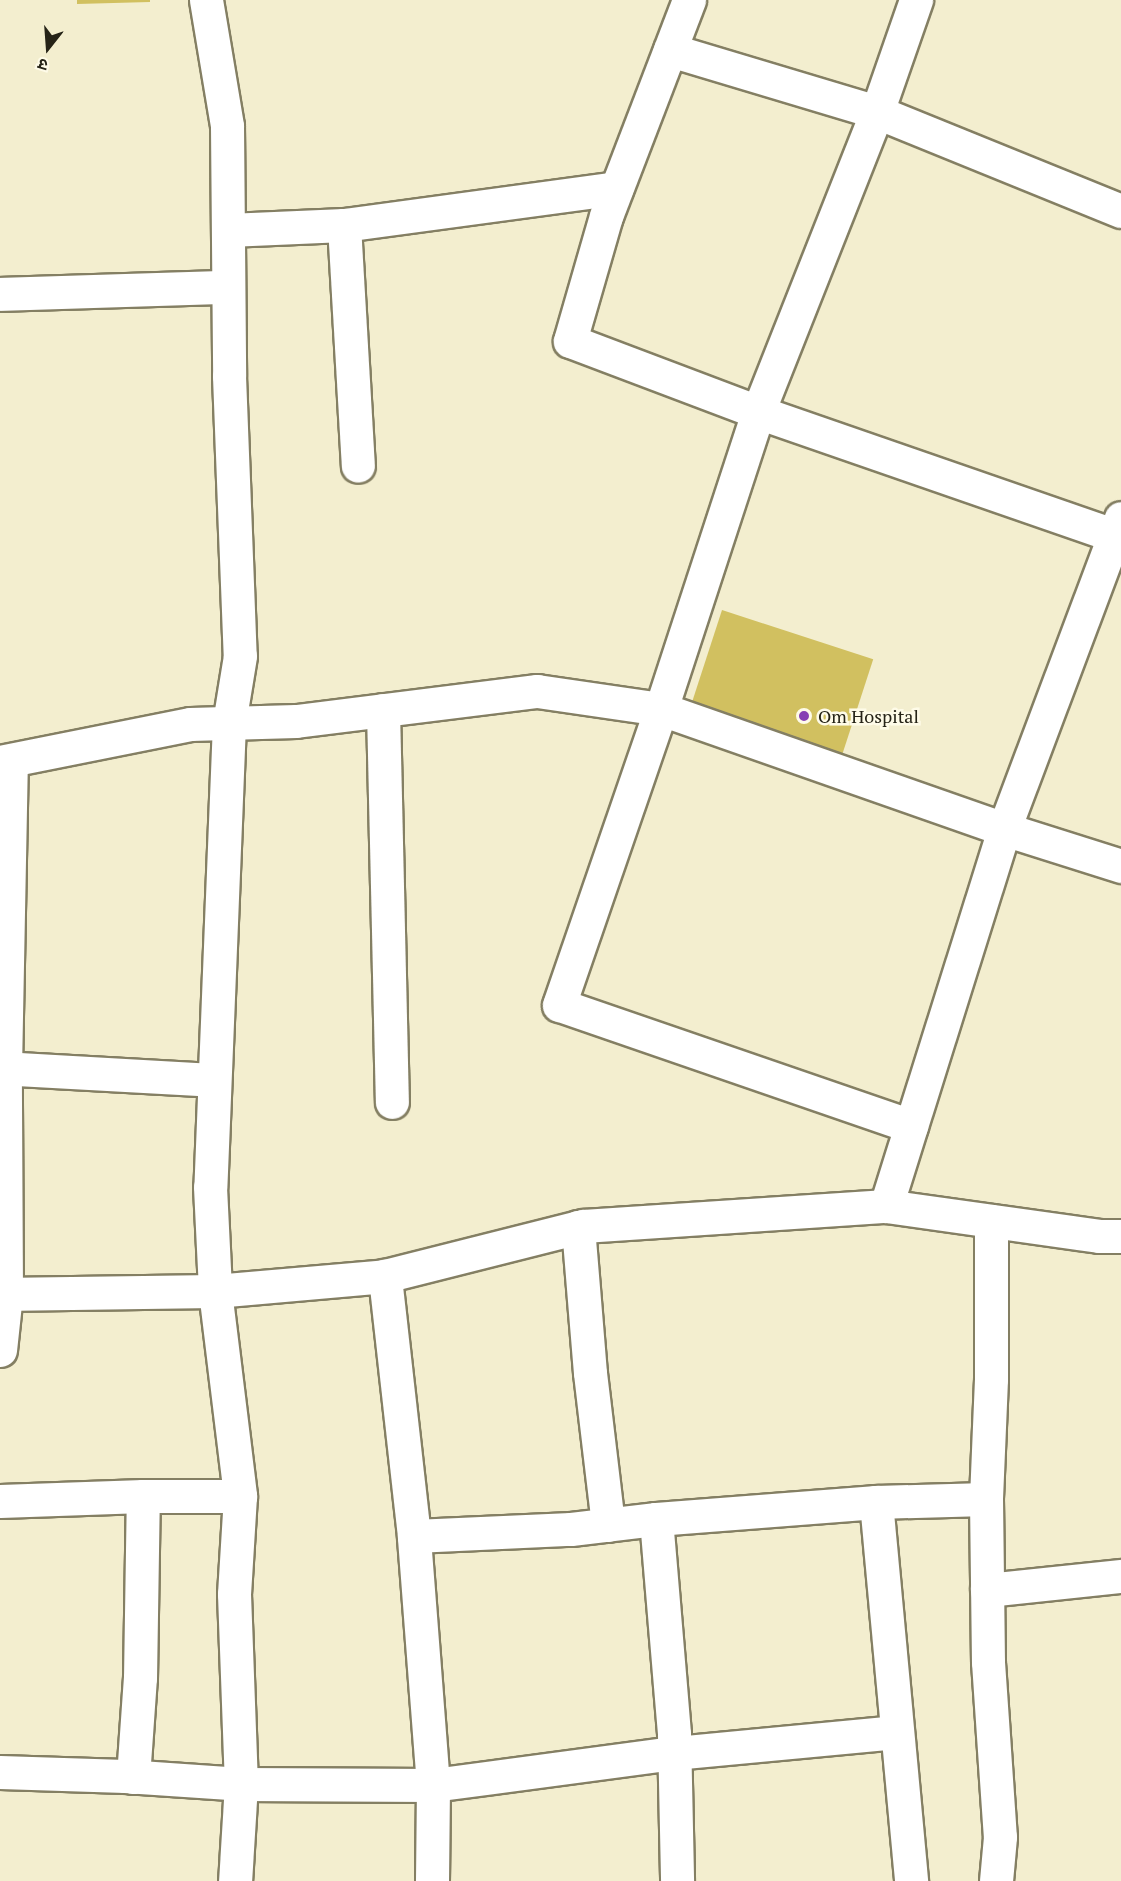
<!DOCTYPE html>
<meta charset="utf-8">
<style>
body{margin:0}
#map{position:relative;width:1121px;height:1881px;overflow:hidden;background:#f3eecf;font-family:"PT Serif","Noto Sans Devanagari",serif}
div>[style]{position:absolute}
.building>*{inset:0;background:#d1c060;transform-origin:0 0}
.roads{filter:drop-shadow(2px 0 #847f63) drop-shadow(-2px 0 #847f63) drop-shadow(0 2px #847f63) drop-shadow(0 -2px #847f63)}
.minor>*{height:33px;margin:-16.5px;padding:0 16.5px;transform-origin:16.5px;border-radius:16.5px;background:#fff}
.dots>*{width:16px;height:16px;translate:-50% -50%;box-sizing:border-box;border:3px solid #fefbe8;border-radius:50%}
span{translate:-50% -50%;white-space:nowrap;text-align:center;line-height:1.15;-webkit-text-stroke:5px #fefbe8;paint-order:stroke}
.poi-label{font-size:18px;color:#252317}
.left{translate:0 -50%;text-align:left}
.north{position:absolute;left:18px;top:18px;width:60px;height:60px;-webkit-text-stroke:4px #fefbe8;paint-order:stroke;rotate:197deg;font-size:16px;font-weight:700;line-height:24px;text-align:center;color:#252317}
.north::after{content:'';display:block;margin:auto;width:21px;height:27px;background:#252317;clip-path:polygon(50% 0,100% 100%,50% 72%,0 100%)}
</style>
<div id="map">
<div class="building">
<i style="clip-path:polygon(77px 0,150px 0,150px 2px,77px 4px)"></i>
<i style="left:722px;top:610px;width:159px;height:100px;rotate:18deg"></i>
</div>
<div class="roads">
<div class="minor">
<i style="left:206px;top:0;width:128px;rotate:80.5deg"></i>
<i style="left:227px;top:126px;width:250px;rotate:89.5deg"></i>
<i style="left:229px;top:376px;width:280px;rotate:87.8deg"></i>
<i style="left:240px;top:656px;width:68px;rotate:99.3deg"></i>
<i style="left:229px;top:723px;width:464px;rotate:92.3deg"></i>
<i style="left:210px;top:1187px;width:104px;rotate:87.2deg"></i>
<i style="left:215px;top:1291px;width:207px;rotate:83deg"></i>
<i style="left:240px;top:1496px;width:98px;rotate:93.5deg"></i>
<i style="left:234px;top:1594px;width:190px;rotate:87.9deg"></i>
<i style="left:241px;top:1784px;width:97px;rotate:93.5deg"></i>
<i style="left:689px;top:0;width:231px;rotate:111deg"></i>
<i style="left:606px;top:216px;width:130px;rotate:106.1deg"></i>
<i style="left:570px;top:341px;width:201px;rotate:20.7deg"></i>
<i style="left:758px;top:412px;width:384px;rotate:19.1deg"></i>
<i style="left:670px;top:50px;width:216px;rotate:16.7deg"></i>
<i style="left:877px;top:112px;width:263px;rotate:22.1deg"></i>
<i style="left:344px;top:225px;width:241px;rotate:86.7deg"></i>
<i style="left:228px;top:230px;width:116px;rotate:-2.5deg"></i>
<i style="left:344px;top:225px;width:275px;rotate:-7.7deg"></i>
<i style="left:0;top:294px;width:228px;rotate:-1.8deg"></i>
<i style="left:383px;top:710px;width:392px;rotate:88.7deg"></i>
<i style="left:0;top:762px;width:194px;rotate:-11.3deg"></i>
<i style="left:190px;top:724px;width:106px;rotate:-1.6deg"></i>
<i style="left:296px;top:721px;width:243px;rotate:-7.1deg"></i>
<i style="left:537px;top:691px;width:125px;rotate:8.3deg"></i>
<i style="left:661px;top:709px;width:363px;rotate:19.3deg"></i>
<i style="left:1004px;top:829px;width:123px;rotate:17.5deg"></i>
<i style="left:0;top:1068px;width:214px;rotate:3.2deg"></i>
<i style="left:911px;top:1126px;width:372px;rotate:-161deg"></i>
<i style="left:559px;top:1005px;width:313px;rotate:-71deg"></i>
<i style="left:661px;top:709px;width:312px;rotate:-71.9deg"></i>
<i style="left:758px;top:412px;width:323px;rotate:-68.4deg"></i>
<i style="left:877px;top:112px;width:119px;rotate:-70.8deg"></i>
<i style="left:886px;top:1206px;width:395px;rotate:-72.6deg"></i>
<i style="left:1004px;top:829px;width:332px;rotate:-69.4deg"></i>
<i style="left:991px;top:1221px;width:158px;rotate:90deg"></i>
<i style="left:991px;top:1379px;width:120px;rotate:92.4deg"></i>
<i style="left:986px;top:1499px;width:163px;rotate:89.3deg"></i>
<i style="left:988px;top:1662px;width:175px;rotate:86.1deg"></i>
<i style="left:1000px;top:1837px;width:44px;rotate:95.2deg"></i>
<i style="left:578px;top:1227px;width:146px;rotate:85.3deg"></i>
<i style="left:590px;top:1373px;width:153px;rotate:83.2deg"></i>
<i style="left:0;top:1294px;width:215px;rotate:-0.8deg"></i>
<i style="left:215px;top:1291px;width:171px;rotate:-5deg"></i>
<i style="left:0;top:1350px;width:56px;rotate:-83.9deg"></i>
<i style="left:6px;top:1294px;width:226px;rotate:-90.3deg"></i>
<i style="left:5px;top:1068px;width:307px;rotate:-88.9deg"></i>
<i style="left:0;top:1501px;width:143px;rotate:-2deg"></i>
<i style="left:143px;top:1496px;width:97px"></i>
<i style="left:876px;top:1502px;width:381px;rotate:84.7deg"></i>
<i style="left:656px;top:1519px;width:216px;rotate:85.2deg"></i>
<i style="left:674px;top:1734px;width:147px;rotate:88.8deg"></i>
<i style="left:414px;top:1536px;width:157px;rotate:-2.6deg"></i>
<i style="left:571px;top:1529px;width:86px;rotate:-6.7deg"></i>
<i style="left:656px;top:1519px;width:221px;rotate:-4.4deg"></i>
<i style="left:876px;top:1502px;width:110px;rotate:-1.6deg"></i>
<i style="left:987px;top:1590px;width:135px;rotate:-6deg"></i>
<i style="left:0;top:1772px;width:125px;rotate:1.8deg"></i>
<i style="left:125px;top:1776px;width:116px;rotate:3.9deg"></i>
<i style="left:241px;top:1784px;width:192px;rotate:0.3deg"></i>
<i style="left:433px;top:1785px;width:243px;rotate:-7.6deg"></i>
<i style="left:674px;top:1753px;width:223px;rotate:-5.4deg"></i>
<i style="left:133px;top:1777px;width:99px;rotate:-86deg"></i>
<i style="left:140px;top:1678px;width:182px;rotate:-89.1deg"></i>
<i style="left:432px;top:1881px;width:96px;rotate:-89.4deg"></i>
<i style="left:433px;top:1785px;width:250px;rotate:-94.4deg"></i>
<i style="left:414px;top:1536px;width:262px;rotate:-96.4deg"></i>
<i style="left:385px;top:1276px;width:204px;rotate:-14.2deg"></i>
<i style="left:583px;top:1226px;width:304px;rotate:-3.8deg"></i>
<i style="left:886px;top:1206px;width:215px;rotate:8deg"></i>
<i style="left:1099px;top:1236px;width:22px"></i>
</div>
</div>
<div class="dots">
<i style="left:804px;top:716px;background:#8640b3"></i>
</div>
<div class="poi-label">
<span class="left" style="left:818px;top:716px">Om Hospital</span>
</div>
<div class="north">उ</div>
</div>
